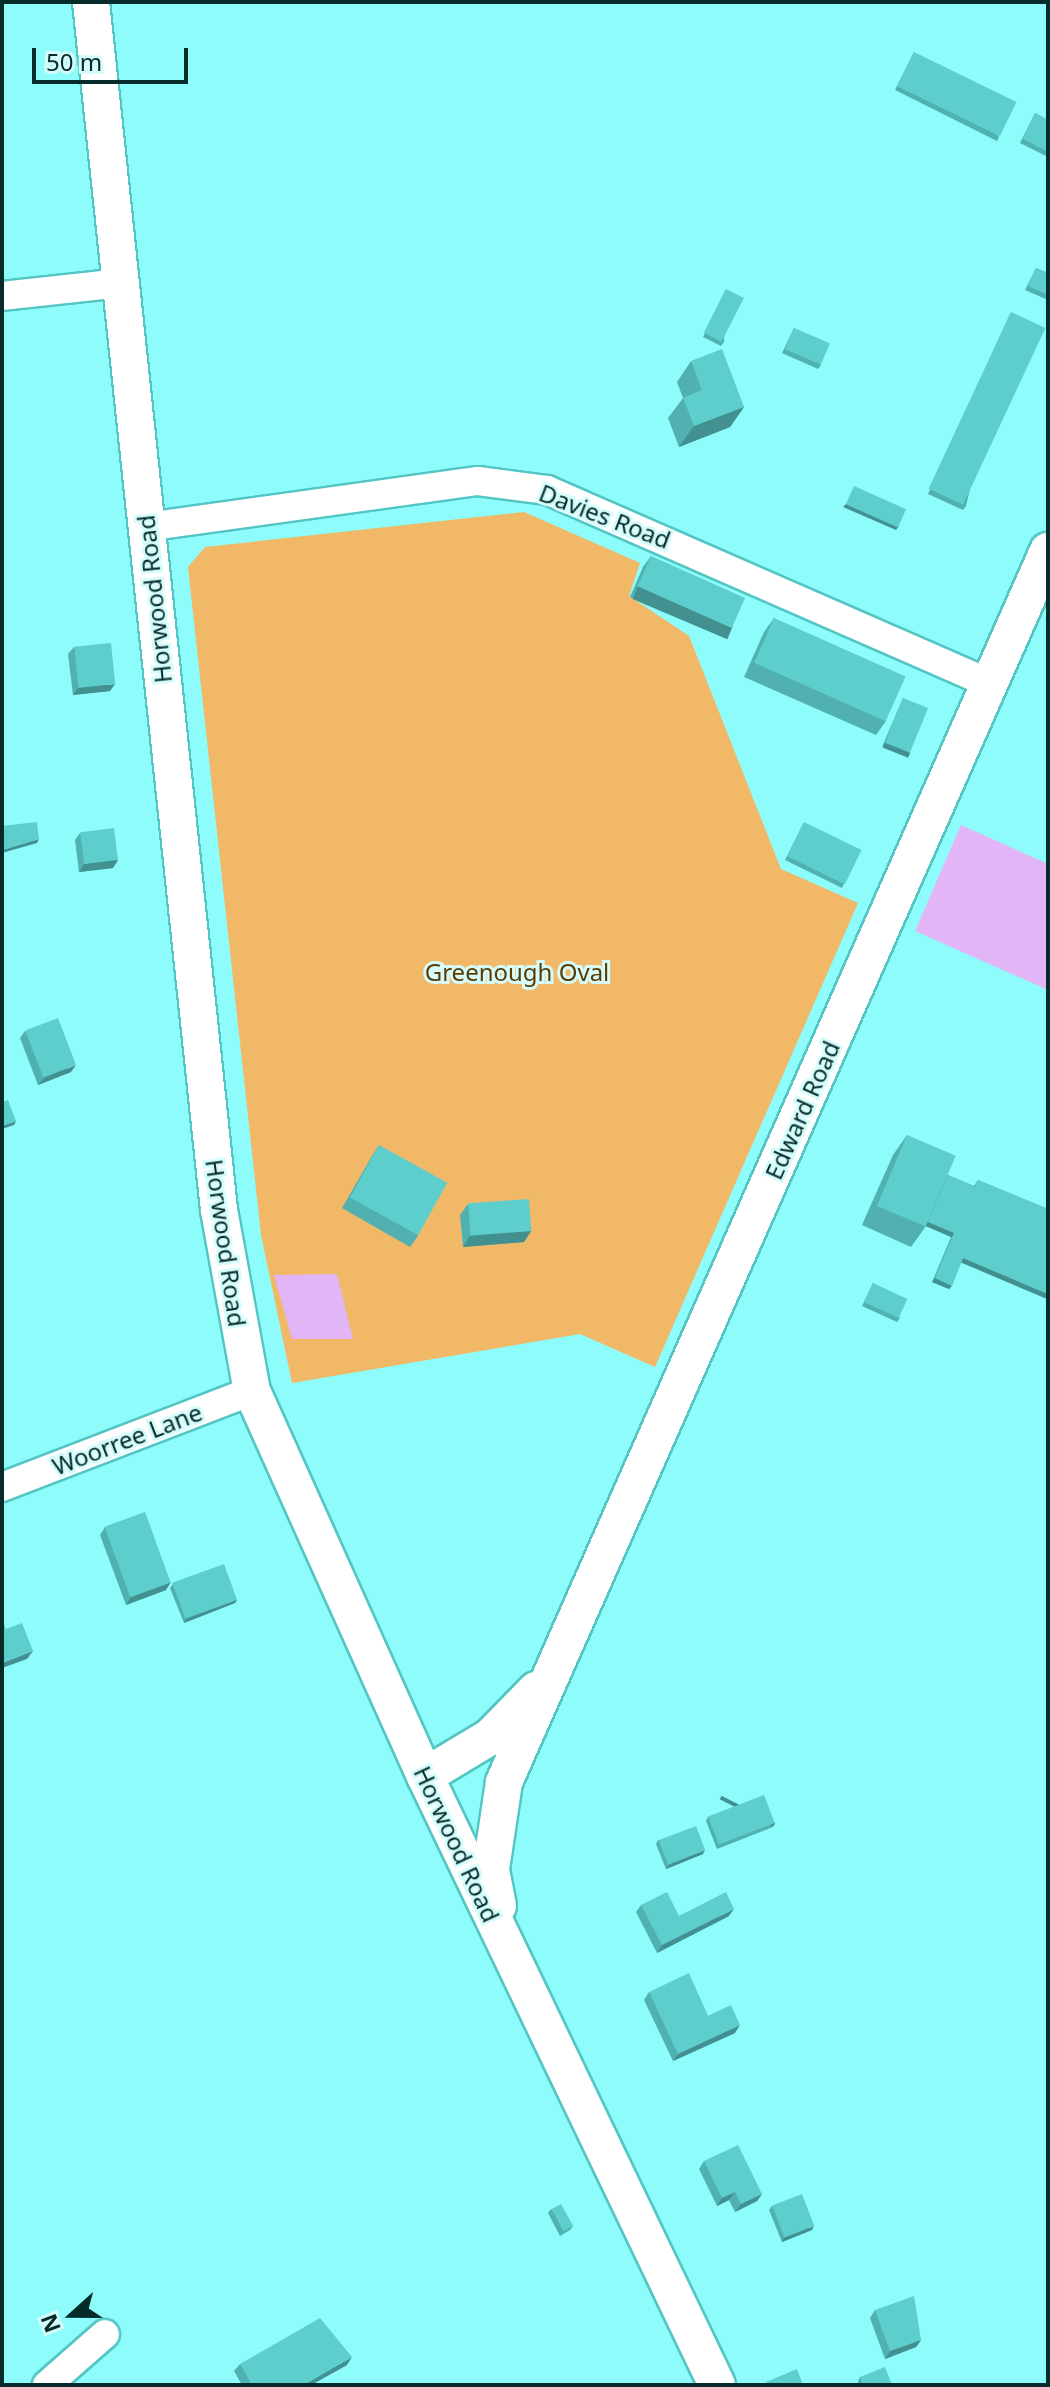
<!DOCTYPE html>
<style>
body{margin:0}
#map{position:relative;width:1050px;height:2387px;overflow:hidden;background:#8dfcfb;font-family:"Noto Sans",sans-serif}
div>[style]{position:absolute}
.green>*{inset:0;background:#f0b867}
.water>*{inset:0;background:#e2b5f7}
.roads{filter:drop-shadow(2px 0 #53c5c4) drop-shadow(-2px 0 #53c5c4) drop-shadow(0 2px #53c5c4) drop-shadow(0 -2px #53c5c4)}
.minor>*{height:28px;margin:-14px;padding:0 14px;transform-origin:14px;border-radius:14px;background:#fff}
.major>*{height:36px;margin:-18px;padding:0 18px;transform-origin:18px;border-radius:18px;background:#fff}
.wall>*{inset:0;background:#51b1b0}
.shaded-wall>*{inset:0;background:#429090;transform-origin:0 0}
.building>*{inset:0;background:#5ececd;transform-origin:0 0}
span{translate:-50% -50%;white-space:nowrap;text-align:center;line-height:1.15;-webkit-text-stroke:6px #d5fcfb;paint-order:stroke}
.street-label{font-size:24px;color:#052b2a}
.park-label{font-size:24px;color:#5c3c03}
.frame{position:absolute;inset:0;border:4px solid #052b2a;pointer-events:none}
.north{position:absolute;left:32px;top:2275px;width:80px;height:80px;-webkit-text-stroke:6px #d5fcfb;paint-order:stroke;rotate:249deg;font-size:22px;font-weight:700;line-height:32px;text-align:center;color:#052b2a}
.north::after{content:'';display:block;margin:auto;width:28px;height:36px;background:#052b2a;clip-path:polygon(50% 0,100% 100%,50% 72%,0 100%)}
.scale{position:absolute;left:32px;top:48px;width:156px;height:36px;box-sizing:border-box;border:4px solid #052b2a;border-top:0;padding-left:10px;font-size:24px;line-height:28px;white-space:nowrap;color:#052b2a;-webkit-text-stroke:6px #d5fcfb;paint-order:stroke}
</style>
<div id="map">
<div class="green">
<i style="clip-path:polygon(524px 512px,640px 563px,629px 596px,689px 636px,781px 869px,858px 903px,655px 1367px,580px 1334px,292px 1383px,261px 1235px,188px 567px,205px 547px)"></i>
</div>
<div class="water">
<i style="clip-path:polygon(961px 825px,1048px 864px,1048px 990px,915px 931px)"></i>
<i style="clip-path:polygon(337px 1274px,353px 1339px,292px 1339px,274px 1275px)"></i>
</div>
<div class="roads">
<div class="minor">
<i style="left:2px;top:296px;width:120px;rotate:-6.2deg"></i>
<i style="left:146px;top:527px;width:335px;rotate:-7.9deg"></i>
<i style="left:478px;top:481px;width:70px;rotate:7.4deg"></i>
<i style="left:547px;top:490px;width:482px;rotate:23.6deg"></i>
<i style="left:2px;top:1487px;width:268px;rotate:-21deg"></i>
<i style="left:47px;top:2385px;width:77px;rotate:-41.3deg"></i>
</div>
<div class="major">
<i style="left:91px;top:2px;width:1215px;rotate:83.95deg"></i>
<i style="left:219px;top:1210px;width:184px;rotate:79.7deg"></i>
<i style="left:252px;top:1391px;width:422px;rotate:65.8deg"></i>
<i style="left:425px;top:1776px;width:675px;rotate:64.38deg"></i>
<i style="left:425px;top:1776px;width:76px;rotate:-31deg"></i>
<i style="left:490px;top:1737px;width:66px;rotate:-45.6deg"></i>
<i style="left:498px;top:1906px;width:38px;rotate:-101deg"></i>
<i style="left:491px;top:1869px;width:88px;rotate:-81.5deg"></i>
<i style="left:504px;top:1782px;width:1346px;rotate:-66.16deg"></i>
</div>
</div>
<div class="wall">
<i style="clip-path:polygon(914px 52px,999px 137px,997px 141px,895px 90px)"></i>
<i style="clip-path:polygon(1035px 113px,1048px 120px,1048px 157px,1020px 143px)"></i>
<i style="clip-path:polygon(1036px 268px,1048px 273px,1048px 300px,1025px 290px)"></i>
<i style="clip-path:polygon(726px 289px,724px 342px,721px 346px,703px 337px)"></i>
<i style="clip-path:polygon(1011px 312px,966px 506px,963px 510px,928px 494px)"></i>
<i style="clip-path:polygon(794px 328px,821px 365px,818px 369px,782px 353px)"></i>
<i style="clip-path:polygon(691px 361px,744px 407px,730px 427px,679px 447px,668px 418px,683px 398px,677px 382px)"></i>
<i style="clip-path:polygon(651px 556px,725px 638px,630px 597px,643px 567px)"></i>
<i style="clip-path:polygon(774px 618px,886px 721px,876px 735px,744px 677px,764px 632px)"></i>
<i style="clip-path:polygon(74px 647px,110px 691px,73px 695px,68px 654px)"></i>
<i style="clip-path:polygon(903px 698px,910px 753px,907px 757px,882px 747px)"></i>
<i style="clip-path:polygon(804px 822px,844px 884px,842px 888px,785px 860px)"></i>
<i style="clip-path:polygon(80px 833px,118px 860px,113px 868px,79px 872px,75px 840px)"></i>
<i style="clip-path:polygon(25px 1031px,71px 1072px,38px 1085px,20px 1038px)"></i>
<i style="clip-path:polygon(907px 1135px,948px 1175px,974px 1186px,978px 1180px,1048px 1209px,1048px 1299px,961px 1262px,949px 1289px,932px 1282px,951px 1237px,926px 1226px,911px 1247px,862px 1225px,893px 1155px)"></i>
<i style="clip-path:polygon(379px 1145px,418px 1236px,410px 1247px,342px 1208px,372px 1156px)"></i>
<i style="clip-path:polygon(468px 1204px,531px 1231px,524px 1242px,463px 1247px,460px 1215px)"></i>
<i style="clip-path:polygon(873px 1283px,900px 1318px,897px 1322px,862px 1306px)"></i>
<i style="clip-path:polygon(105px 1527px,166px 1590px,126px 1605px,100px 1535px)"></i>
<i style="clip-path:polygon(173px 1584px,237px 1600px,235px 1603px,184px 1623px,170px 1588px)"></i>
<i style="clip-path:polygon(708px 1817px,775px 1823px,773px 1827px,717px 1849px,706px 1821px)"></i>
<i style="clip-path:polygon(658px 1840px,703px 1854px,666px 1869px,656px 1844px)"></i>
<i style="clip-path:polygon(641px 1905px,679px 1916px,729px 1916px,657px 1953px,636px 1912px)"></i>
<i style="clip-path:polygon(649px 1992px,735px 2033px,673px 2061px,644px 2000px)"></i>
<i style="clip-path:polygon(704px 2161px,762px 2194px,757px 2201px,735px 2212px,729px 2200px,717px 2206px,699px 2169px)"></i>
<i style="clip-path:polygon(772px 2206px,812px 2230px,782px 2242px,769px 2210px)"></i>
<i style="clip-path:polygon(551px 2209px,573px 2226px,570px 2230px,560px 2236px,548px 2213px)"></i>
<i style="clip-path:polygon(875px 2310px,921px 2340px,916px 2347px,885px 2359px,870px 2318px)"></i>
<i style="clip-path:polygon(240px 2364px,347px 2365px,311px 2385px,242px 2385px,234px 2371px)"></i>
<i style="clip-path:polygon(860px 2377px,892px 2385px,859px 2385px,858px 2381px)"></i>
</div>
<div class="shaded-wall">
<i style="clip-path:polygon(744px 407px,730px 427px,679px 447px,694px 426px)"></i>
<i style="clip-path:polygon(846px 504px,899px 526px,896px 530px,843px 507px)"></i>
<i style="left:638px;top:586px;width:103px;height:14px;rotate:23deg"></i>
<i style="clip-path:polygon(115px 684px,110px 691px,73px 695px,78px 688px)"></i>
<i style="left:885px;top:743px;width:27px;height:5px;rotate:22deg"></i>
<i style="clip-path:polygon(39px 839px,37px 843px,2px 853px,2px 850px)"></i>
<i style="clip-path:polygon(118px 860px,113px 868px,79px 872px,84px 864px)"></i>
<i style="clip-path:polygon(76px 1065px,71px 1072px,38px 1085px,44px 1078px)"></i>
<i style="clip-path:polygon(16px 1121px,14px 1125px,2px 1129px,2px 1126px)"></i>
<i style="left:924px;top:1220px;width:33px;height:5px;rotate:23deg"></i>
<i style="clip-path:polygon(531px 1231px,524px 1242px,463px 1247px,470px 1236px)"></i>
<i style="left:963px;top:1258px;width:92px;height:5px;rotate:23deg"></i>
<i style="clip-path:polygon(935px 1278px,952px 1286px,949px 1289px,932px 1282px)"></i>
<i style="clip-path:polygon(171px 1582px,166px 1590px,126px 1605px,131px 1597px)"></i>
<i style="clip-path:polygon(237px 1600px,235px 1603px,184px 1623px,186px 1619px)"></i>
<i style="clip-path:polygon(33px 1651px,27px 1659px,2px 1668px,2px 1663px)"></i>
<i style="left:775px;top:1823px;width:4px;height:60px;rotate:117deg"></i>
<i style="clip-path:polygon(705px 1850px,703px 1854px,666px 1869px,669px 1865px)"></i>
<i style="clip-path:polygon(734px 1909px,729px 1916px,657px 1953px,662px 1945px)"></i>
<i style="clip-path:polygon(740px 2025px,735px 2033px,673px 2061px,678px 2054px)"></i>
<i style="clip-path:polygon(735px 2192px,729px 2200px,717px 2206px,722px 2198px)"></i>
<i style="clip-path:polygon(762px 2194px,757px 2201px,735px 2212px,741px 2204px)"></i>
<i style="clip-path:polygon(814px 2226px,812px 2230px,782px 2242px,784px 2238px)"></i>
<i style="clip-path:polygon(921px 2340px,916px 2347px,885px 2359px,890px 2351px)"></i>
<i style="clip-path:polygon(352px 2357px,347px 2365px,311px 2385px,304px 2385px)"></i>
</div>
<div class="building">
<i style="left:914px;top:52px;width:114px;height:38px;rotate:26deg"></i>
<i style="clip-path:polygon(1035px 113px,1048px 120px,1048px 152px,1023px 139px)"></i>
<i style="clip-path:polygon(1036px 268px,1048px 273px,1048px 295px,1028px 286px)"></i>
<i style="left:726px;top:289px;width:20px;height:49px;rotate:27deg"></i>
<i style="left:1011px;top:312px;width:38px;height:195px;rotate:25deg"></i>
<i style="left:794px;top:328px;width:39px;height:23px;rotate:23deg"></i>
<i style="clip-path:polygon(722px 349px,744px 407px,694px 426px,683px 398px,702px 390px,691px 361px)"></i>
<i style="left:854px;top:486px;width:57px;height:20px;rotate:24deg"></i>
<i style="left:651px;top:556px;width:103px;height:33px;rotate:24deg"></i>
<i style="left:774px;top:618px;width:144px;height:49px;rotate:24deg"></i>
<i style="left:111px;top:643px;width:41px;height:37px;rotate:84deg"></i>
<i style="left:903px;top:698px;width:27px;height:48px;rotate:22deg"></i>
<i style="clip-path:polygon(37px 822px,39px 839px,2px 850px,2px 826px)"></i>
<i style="left:804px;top:822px;width:64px;height:38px;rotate:26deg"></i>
<i style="left:114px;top:828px;width:32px;height:34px;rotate:83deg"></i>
<i style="left:58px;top:1018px;width:50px;height:35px;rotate:69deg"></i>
<i style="clip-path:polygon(8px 1100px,16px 1121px,2px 1126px,2px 1102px)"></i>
<i style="left:907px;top:1135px;width:53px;height:77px;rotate:23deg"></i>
<i style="left:379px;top:1145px;width:78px;height:60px;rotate:29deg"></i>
<i style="clip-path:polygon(948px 1175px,975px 1187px,978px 1180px,1048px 1209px,1048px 1294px,963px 1258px,952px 1286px,935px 1278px,954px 1233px,928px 1222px)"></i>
<i style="left:529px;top:1199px;width:32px;height:61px;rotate:86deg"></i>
<i style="left:873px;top:1283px;width:38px;height:21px;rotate:25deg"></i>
<i style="left:145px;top:1512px;width:75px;height:43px;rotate:70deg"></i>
<i style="left:224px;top:1564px;width:38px;height:55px;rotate:70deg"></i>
<i style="clip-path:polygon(2px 1619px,6px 1629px,22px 1623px,33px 1651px,2px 1663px)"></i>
<i style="left:764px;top:1795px;width:30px;height:60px;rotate:69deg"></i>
<i style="left:696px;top:1826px;width:26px;height:40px;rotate:69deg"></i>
<i style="clip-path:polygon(667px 1892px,679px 1916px,726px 1892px,734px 1909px,662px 1945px,641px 1905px)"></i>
<i style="clip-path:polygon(689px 1973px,708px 2016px,731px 2005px,740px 2025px,678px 2054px,649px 1992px)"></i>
<i style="clip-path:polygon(738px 2145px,762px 2194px,741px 2204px,735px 2192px,722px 2198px,704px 2161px)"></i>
<i style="left:802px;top:2194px;width:34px;height:32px;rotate:69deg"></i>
<i style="left:561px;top:2204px;width:25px;height:11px;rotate:61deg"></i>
<i style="clip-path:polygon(914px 2296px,921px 2340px,890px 2351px,875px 2310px)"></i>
<i style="clip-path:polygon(320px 2318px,352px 2357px,304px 2385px,278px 2385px,277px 2383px,274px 2385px,252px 2385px,240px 2364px)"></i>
<i style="clip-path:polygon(885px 2367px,892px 2385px,863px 2385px,860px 2377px)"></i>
<i style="clip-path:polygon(797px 2369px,803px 2385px,767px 2385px,766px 2382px)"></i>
</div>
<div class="street-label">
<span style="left:605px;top:516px;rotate:21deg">Davies Road</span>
<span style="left:154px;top:599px;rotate:-96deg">Horwood Road</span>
<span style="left:802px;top:1110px;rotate:-66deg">Edward Road</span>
<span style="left:226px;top:1243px;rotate:82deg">Horwood Road</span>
<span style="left:127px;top:1439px;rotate:-21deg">Woorree Lane</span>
<span style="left:457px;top:1844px;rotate:65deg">Horwood Road</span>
</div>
<div class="park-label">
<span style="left:517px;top:972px">Greenough Oval</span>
</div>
<div class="frame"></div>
<div class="north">N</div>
<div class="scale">50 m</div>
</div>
